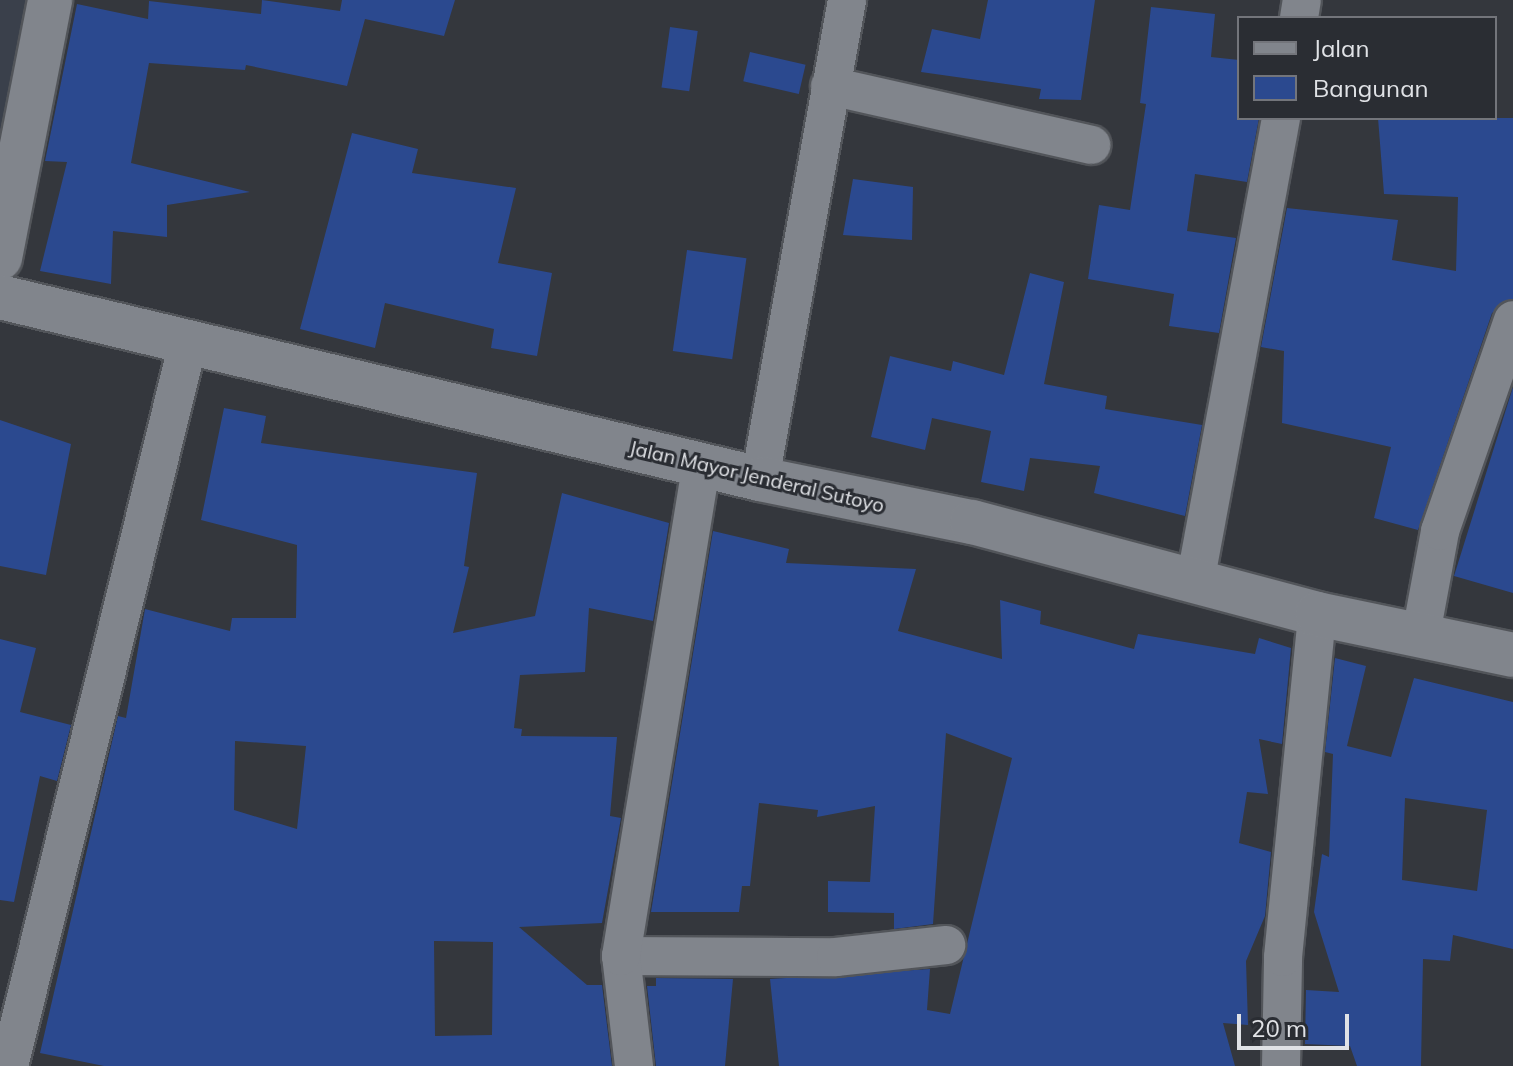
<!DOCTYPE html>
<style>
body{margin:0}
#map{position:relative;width:1513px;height:1066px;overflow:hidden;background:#34373d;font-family:Mulish,sans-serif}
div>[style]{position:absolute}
.built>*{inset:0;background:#3a404b}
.building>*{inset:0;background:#2b498f;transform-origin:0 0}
.roads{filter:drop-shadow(2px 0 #52555a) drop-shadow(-2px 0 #52555a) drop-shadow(0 2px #52555a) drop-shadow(0 -2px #52555a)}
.street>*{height:38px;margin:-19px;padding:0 19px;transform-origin:19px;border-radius:19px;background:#81858c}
.secondary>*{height:44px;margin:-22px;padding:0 22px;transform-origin:22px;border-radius:22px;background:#81858c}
span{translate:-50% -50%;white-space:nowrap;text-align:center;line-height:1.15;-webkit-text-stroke:6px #2a2d33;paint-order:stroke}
.street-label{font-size:20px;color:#e0e2e6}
.legend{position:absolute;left:1237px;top:16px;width:260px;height:104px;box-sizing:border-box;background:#2a2d33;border:2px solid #73757b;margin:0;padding:10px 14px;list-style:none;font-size:24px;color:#e0e2e6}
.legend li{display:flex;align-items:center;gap:16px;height:40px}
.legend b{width:40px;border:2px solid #73757b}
.scale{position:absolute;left:1237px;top:1014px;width:112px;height:36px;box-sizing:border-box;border:4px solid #e0e2e6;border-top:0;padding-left:10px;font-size:24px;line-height:28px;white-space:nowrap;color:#e0e2e6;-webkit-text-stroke:6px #2a2d33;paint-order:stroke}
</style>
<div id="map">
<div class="built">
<i style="clip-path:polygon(0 0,44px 0,0 234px)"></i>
</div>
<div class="building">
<i style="clip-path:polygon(262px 0,340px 11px,342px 0,455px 0,444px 36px,365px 19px,347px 86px,246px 65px,245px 70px,149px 63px,131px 163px,250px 192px,167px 205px,167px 237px,113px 231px,111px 284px,40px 271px,67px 162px,45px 161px,77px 4px,148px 19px,149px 1px,261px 14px)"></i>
<i style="clip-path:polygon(988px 0,1095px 0,1081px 100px,1039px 99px,1041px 89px,921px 72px,932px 29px,980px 39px)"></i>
<i style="clip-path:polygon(1151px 7px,1215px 14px,1211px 57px,1239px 60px,1239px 118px,1259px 118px,1247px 182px,1195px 174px,1187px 231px,1236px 238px,1219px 333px,1169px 326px,1174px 294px,1088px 279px,1099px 205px,1130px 210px,1146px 104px,1140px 103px)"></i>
<i style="left:670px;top:27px;width:28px;height:61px;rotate:8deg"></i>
<i style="left:750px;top:52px;width:57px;height:30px;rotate:13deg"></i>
<i style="clip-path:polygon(1378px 118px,1513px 118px,1513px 299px,1492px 313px,1418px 530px,1374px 518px,1391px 447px,1282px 423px,1284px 351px,1261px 347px,1287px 208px,1398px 220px,1392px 260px,1456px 271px,1458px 197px,1384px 194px)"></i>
<i style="clip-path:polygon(352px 133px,418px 149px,412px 173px,516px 188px,498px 263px,552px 273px,537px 356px,491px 348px,494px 329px,385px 303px,375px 348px,300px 329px)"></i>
<i style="clip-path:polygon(853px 179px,913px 187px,912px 240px,843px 235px)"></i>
<i style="left:687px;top:250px;width:60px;height:102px;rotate:8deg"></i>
<i style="clip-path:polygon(1030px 273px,1064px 282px,1044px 384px,1107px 396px,1105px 409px,1202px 425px,1185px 516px,1094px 493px,1100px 466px,1030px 458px,1024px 491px,981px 482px,991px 431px,932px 418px,925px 450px,871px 437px,890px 356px,951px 371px,953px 361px,1004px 375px)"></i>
<i style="clip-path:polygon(1513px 387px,1513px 593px,1454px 576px)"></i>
<i style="clip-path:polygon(evenodd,224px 408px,266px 416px,261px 443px,477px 473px,464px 566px,469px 567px,453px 633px,535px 616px,562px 493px,669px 523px,653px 621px,589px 608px,585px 672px,520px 675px,514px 728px,522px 729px,521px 736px,617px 737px,610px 816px,621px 818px,602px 923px,519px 927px,587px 985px,602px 985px,612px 1066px,104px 1066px,40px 1053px,118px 716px,126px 718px,145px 609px,230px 631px,232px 618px,296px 618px,297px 545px,201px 520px,224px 408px,235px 741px,306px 746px,297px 829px,234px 810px,235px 741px,224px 408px,434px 941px,493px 942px,492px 1035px,435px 1036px,434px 941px)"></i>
<i style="clip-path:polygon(0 420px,71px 444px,46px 575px,0 566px)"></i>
<i style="clip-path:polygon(713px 531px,789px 549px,786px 563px,916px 569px,898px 631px,1002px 659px,1000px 600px,1041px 611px,1040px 624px,1134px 649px,1138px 634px,1255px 654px,1259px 638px,1291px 648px,1282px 744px,1259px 739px,1268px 794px,1247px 792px,1239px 843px,1271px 852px,1265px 916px,1246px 961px,1248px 1025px,1223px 1023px,1235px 1066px,779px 1066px,770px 979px,930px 969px,927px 1010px,950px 1014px,1012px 758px,946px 733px,933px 924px,894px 929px,894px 913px,828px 912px,828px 881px,870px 882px,875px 806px,817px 817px,818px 810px,759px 803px,750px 886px,742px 886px,739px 912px,651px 912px)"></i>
<i style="clip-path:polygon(0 639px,36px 648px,20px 712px,71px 725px,57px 781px,40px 776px,14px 902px,0 900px)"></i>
<i style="clip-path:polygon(evenodd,1335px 658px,1366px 666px,1347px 746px,1391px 757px,1414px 678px,1513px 702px,1513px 949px,1453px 935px,1450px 961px,1423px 959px,1421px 1066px,1357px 1066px,1350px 1046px,1305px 1044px,1306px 990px,1339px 992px,1314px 912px,1322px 854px,1329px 857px,1333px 754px,1325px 752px,1335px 658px,1405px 798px,1487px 810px,1477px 891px,1402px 880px,1405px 798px)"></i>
<i style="clip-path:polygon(656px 978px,733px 979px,725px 1066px,656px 1066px,647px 986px,656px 986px)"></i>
</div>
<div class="roads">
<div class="street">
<i style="left:1299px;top:18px;width:18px;rotate:-81deg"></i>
<i style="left:830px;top:86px;width:268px;rotate:12.7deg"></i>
<i style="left:760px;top:479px;width:487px;rotate:-79.7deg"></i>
<i style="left:1196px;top:577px;width:467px;rotate:-79.5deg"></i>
<i style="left:1421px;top:634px;width:105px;rotate:-79.5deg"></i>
<i style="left:1440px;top:531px;width:223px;rotate:-70.9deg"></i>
<i style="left:621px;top:956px;width:215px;rotate:0.3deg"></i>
<i style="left:836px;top:957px;width:111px;rotate:-6.2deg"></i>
<i style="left:9px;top:1066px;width:745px;rotate:-76.09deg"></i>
<i style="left:634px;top:1066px;width:111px;rotate:-96.7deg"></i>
<i style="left:621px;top:956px;width:497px;rotate:-80.7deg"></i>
<i style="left:1281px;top:1066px;width:109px;rotate:-88.9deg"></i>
<i style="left:1283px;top:957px;width:345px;rotate:-84.3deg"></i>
</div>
<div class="secondary">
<i style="left:0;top:258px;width:263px;rotate:-79deg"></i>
<i style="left:0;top:297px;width:781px;rotate:13.47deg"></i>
<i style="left:760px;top:479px;width:216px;rotate:11.5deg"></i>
<i style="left:972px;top:522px;width:357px;rotate:14.9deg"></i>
<i style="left:1317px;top:614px;width:200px;rotate:11.8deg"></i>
</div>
</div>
<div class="street-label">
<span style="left:757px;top:476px;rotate:13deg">Jalan Mayor Jenderal Sutoyo</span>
</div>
<ul class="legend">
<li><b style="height:10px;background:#81858c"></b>Jalan</li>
<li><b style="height:22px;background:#2b498f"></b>Bangunan</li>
</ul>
<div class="scale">20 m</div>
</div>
